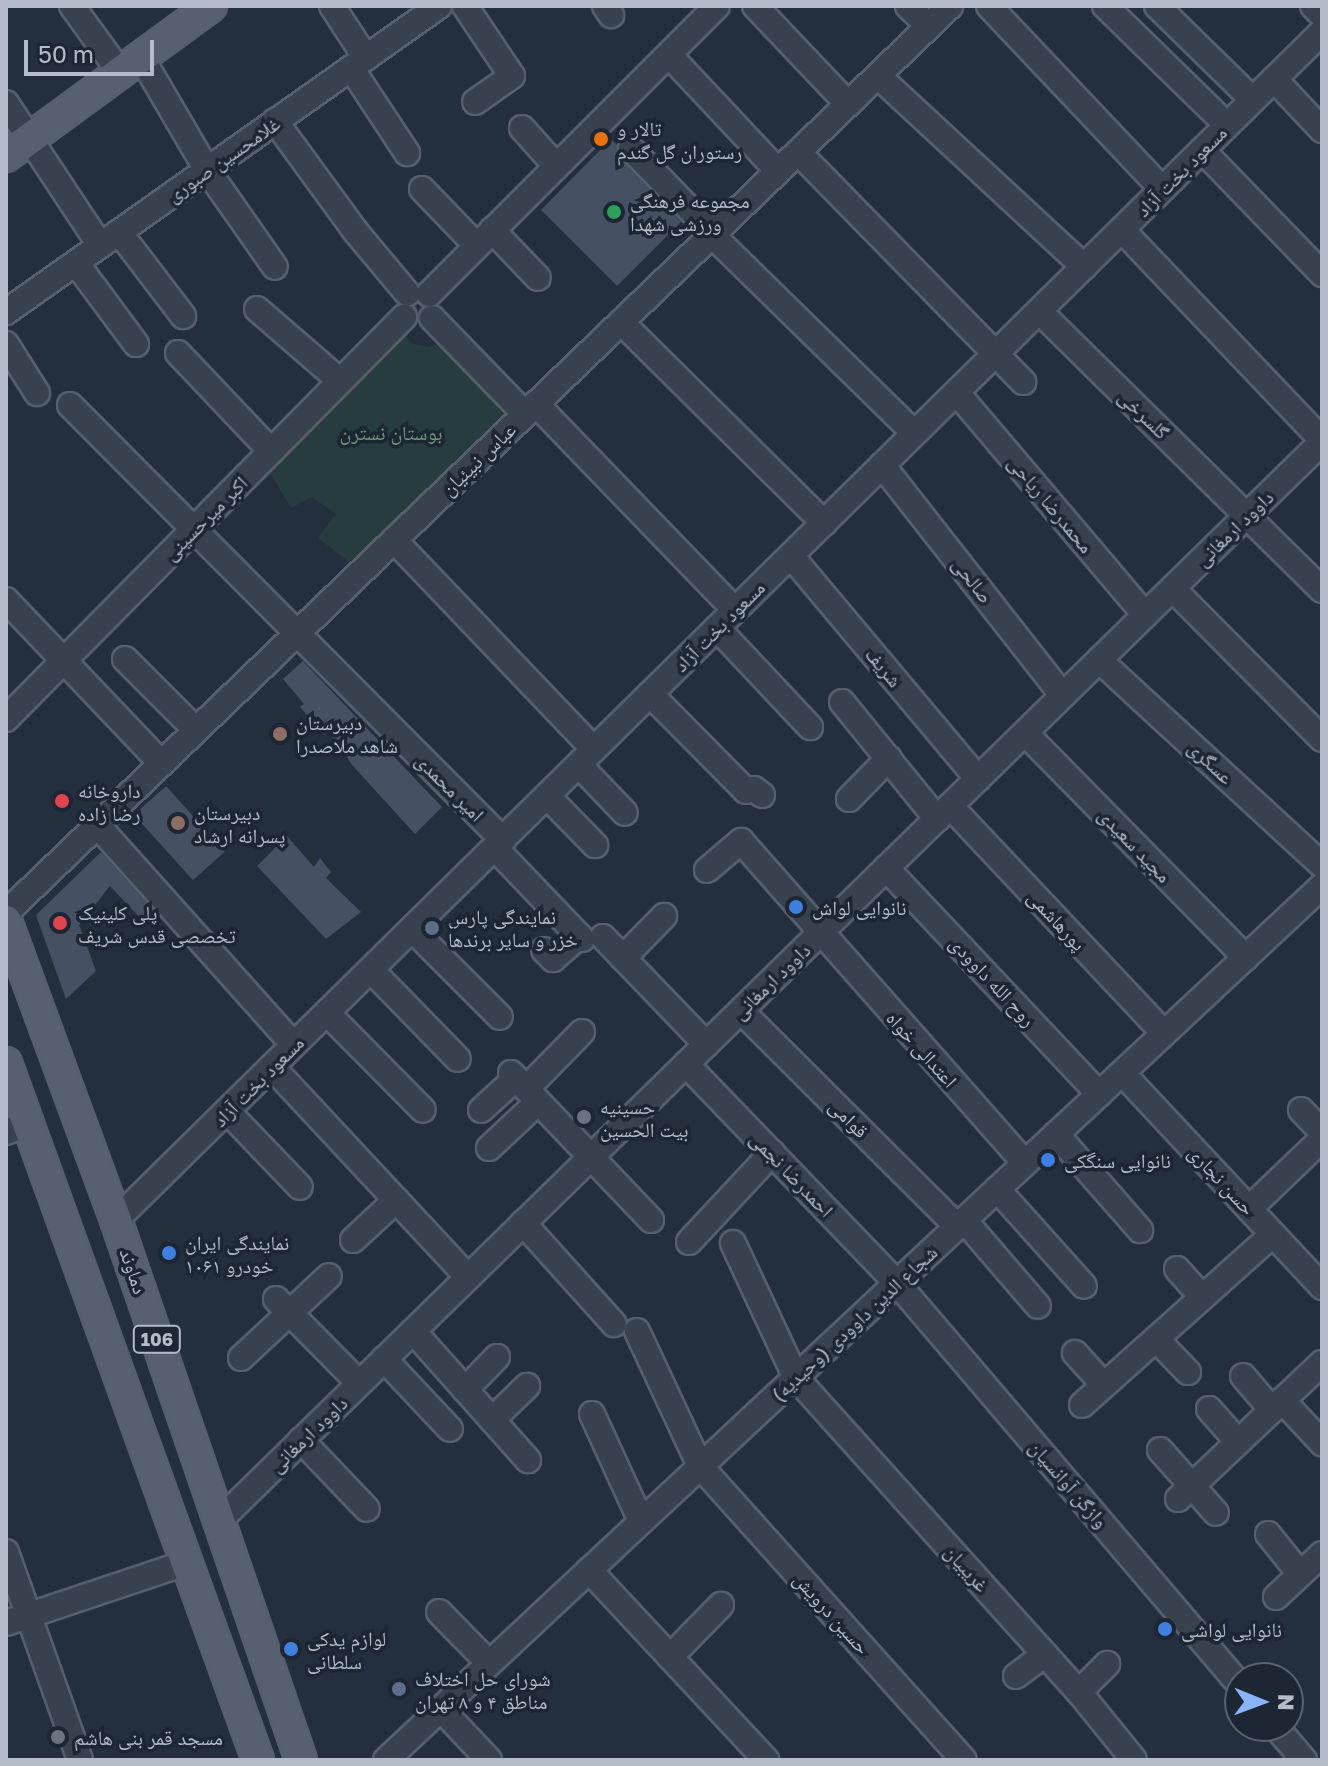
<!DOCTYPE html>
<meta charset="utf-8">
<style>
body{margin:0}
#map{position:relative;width:1328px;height:1766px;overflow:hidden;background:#242f3e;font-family:"Golos Text","Noto Naskh Arabic",sans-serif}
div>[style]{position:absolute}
.green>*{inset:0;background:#263c3f}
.building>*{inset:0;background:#455162;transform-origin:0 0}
.roads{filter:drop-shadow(2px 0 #565f6c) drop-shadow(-2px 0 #565f6c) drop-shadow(0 2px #565f6c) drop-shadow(0 -2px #565f6c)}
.minor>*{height:24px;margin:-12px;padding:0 12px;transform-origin:12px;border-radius:12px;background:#38414e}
.major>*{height:30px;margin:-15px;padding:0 15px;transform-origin:15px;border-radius:15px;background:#56606e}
.dots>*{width:22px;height:22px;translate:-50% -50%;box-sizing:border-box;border:4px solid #1d2633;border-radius:50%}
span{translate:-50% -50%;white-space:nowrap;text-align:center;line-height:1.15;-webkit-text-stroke:7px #1d2633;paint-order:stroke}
.shield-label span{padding:2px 6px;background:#1d2633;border:2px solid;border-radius:6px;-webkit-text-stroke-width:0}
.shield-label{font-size:18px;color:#b4bcc9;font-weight:700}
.poi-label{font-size:20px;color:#b4bcc9}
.left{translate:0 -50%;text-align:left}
.street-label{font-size:20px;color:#b4bcc9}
.park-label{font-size:20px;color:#6b9a76}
.frame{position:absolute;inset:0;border:8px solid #b4bcc9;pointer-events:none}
.north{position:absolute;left:1224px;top:1662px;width:80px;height:80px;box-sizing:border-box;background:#1d2633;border:2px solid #59626f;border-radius:50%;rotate:91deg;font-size:22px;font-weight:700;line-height:32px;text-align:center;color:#b4bcc9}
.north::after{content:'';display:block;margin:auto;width:28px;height:36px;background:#8ab4f8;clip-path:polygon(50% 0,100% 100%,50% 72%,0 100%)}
.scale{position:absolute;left:24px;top:40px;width:130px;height:36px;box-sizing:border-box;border:4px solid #b4bcc9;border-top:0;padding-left:10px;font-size:24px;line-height:28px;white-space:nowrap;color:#b4bcc9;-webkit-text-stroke:6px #1d2633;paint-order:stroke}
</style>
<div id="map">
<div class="green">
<i style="clip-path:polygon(403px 334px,413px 344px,428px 347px,442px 343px,503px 414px,353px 565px,318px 538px,336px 514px,312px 497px,291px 508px,270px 473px,346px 385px)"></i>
</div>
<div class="building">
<i style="clip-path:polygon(611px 139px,617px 145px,620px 159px,681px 222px,617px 286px,541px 210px)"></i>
<i style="clip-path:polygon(303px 661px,442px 807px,415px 834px,353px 766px,328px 730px,325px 735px,300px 707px,304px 704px,283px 679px)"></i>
<i style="left:166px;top:786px;width:88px;height:43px;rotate:48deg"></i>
<i style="clip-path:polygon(287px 836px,314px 867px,320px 858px,331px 872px,326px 878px,361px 912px,326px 939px,257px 866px)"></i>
<i style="clip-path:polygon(101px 852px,154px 911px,143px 921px,110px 886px,79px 925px,96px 971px,66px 999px,36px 915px)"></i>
</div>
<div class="roads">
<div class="minor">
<i style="left:72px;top:6px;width:82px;rotate:54deg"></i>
<i style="left:332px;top:6px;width:62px;rotate:56.8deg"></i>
<i style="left:465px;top:6px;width:84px;rotate:56.1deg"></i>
<i style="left:512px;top:76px;width:45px;rotate:144.9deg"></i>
<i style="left:605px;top:6px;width:11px;rotate:56deg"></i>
<i style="left:755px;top:6px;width:135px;rotate:46.5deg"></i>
<i style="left:908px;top:6px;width:29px;rotate:44deg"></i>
<i style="left:989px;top:6px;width:252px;rotate:46.6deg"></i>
<i style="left:1105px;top:6px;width:170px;rotate:44.3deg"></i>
<i style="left:1157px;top:6px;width:134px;rotate:44.4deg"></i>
<i style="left:1313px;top:6px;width:13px;rotate:45deg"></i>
<i style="left:669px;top:55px;width:159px;rotate:46.8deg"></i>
<i style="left:141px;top:57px;width:131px;rotate:59.7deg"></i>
<i style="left:207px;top:170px;width:118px;rotate:55deg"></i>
<i style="left:351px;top:68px;width:102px;rotate:56.6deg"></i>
<i style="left:878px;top:76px;width:281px;rotate:42.8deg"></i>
<i style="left:1274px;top:79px;width:70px;rotate:46.7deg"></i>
<i style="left:6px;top:103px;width:170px;rotate:56.5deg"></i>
<i style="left:275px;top:121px;width:137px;rotate:53.9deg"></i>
<i style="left:356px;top:232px;width:80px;rotate:50.1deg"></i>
<i style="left:522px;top:128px;width:51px;rotate:48.2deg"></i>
<i style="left:631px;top:149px;width:117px;rotate:45.7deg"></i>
<i style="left:1202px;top:150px;width:173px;rotate:45.9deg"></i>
<i style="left:798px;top:152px;width:322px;rotate:45.6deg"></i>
<i style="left:422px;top:189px;width:78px;rotate:46deg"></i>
<i style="left:492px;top:230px;width:66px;rotate:46.2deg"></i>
<i style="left:1122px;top:230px;width:290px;rotate:46.4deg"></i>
<i style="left:119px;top:232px;width:106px;rotate:52.7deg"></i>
<i style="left:712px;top:235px;width:283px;rotate:44.4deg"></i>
<i style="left:76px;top:263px;width:101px;rotate:53.5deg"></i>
<i style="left:429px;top:294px;width:407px;rotate:-45deg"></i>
<i style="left:257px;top:309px;width:110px;rotate:40.9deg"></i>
<i style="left:6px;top:312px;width:530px;rotate:-35.25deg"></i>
<i style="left:1040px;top:312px;width:396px;rotate:44.6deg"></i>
<i style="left:432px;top:318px;width:134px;rotate:45.9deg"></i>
<i style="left:621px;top:322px;width:286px;rotate:44.7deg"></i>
<i style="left:6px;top:344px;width:58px;rotate:57.7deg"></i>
<i style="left:178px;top:353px;width:135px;rotate:46.5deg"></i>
<i style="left:957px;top:393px;width:291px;rotate:49.7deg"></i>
<i style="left:536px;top:404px;width:286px;rotate:46deg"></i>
<i style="left:70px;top:405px;width:614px;rotate:45.13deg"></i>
<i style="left:882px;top:465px;width:293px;rotate:51.9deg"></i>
<i style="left:394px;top:540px;width:289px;rotate:46.3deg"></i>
<i style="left:791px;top:556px;width:291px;rotate:50deg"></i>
<i style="left:1173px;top:589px;width:211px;rotate:45.2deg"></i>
<i style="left:6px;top:600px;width:225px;rotate:46.4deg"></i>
<i style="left:717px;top:628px;width:136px;rotate:46.8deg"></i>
<i style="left:125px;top:659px;width:100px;rotate:45deg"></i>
<i style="left:1099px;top:660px;width:303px;rotate:42.6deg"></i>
<i style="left:650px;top:694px;width:136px;rotate:45.3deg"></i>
<i style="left:746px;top:791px;width:8px;rotate:-14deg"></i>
<i style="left:754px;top:789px;width:10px;rotate:37deg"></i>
<i style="left:842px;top:702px;width:151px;rotate:50.9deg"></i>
<i style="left:6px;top:719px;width:566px;rotate:-45.29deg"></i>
<i style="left:1025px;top:733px;width:315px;rotate:45.5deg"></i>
<i style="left:579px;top:765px;width:66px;rotate:46.2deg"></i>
<i style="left:547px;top:796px;width:69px;rotate:45.6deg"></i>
<i style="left:849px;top:799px;width:57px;rotate:-45.7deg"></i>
<i style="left:950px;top:806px;width:312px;rotate:46.7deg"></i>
<i style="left:97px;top:825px;width:295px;rotate:48.2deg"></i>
<i style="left:495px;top:848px;width:126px;rotate:46.3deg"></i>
<i style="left:886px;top:868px;width:311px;rotate:46.7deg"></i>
<i style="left:707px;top:870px;width:45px;rotate:-40.5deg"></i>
<i style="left:741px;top:841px;width:429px;rotate:48.6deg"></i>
<i style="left:6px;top:913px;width:1309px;rotate:-43.85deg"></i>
<i style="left:412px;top:929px;width:124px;rotate:45deg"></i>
<i style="left:603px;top:937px;width:149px;rotate:46.1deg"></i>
<i style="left:544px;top:950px;width:13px;rotate:45deg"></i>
<i style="left:553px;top:959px;width:35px;rotate:-41deg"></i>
<i style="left:623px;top:958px;width:59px;rotate:-45.7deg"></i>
<i style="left:371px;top:970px;width:124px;rotate:45.7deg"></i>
<i style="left:741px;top:1011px;width:305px;rotate:44.9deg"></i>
<i style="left:327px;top:1013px;width:136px;rotate:45.3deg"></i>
<i style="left:686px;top:1064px;width:304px;rotate:46.1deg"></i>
<i style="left:897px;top:1283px;width:528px;rotate:49.53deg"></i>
<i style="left:272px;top:1067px;width:287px;rotate:47deg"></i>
<i style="left:511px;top:1073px;width:203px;rotate:46.4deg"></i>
<i style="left:1122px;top:1073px;width:293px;rotate:46.9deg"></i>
<i style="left:526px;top:1089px;width:80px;rotate:-45.5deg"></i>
<i style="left:481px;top:1110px;width:47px;rotate:-42.4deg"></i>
<i style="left:1301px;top:1110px;width:30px;rotate:46deg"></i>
<i style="left:227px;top:1111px;width:105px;rotate:46.2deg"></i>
<i style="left:6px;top:1132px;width:23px;rotate:-20deg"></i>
<i style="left:1056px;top:1134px;width:128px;rotate:48.8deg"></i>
<i style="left:489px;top:1148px;width:67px;rotate:-43.2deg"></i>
<i style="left:997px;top:1189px;width:130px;rotate:48.1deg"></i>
<i style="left:1249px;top:1209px;width:101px;rotate:-43.8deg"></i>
<i style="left:116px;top:1220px;width:1693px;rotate:-44.57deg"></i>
<i style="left:964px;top:1220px;width:113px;rotate:49.3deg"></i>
<i style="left:523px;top:1223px;width:136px;rotate:48deg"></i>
<i style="left:353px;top:1240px;width:59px;rotate:-42.9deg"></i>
<i style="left:689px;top:1242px;width:122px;rotate:-47deg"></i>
<i style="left:733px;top:1243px;width:149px;rotate:65deg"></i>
<i style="left:796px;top:1378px;width:423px;rotate:48deg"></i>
<i style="left:1079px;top:1692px;width:87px;rotate:51deg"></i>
<i style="left:1177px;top:1269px;width:38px;rotate:48deg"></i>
<i style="left:276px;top:1299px;width:118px;rotate:45.3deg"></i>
<i style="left:413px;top:1331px;width:173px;rotate:48.3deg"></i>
<i style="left:637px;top:1331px;width:149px;rotate:65deg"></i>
<i style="left:700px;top:1466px;width:395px;rotate:48.1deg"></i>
<i style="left:1156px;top:1339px;width:46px;rotate:45.9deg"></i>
<i style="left:1075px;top:1353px;width:43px;rotate:47.8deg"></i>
<i style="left:241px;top:1358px;width:120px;rotate:-43deg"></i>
<i style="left:384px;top:1359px;width:96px;rotate:46.7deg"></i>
<i style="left:1243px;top:1376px;width:45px;rotate:49.5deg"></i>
<i style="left:465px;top:1390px;width:46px;rotate:-45.9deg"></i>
<i style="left:1282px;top:1400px;width:59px;rotate:47.1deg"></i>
<i style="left:1082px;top:1405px;width:256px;rotate:-41.8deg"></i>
<i style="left:1209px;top:1409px;width:44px;rotate:48.7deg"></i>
<i style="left:592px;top:1414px;width:118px;rotate:65.4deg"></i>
<i style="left:492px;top:1420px;width:49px;rotate:-44.2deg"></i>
<i style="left:301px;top:1440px;width:95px;rotate:46.3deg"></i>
<i style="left:1160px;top:1450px;width:84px;rotate:48.4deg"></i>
<i style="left:1178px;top:1499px;width:198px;rotate:-43.4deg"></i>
<i style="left:220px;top:1520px;width:1542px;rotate:-44.37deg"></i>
<i style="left:1268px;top:1534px;width:51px;rotate:51.3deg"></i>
<i style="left:6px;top:1552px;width:221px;rotate:70.4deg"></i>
<i style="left:589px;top:1570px;width:260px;rotate:47deg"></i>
<i style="left:1276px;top:1597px;width:63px;rotate:-43.1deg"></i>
<i style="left:439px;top:1612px;width:71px;rotate:45.6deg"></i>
<i style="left:6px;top:1623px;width:192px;rotate:-18.5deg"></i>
<i style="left:670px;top:1657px;width:73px;rotate:-45.6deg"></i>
<i style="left:1016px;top:1676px;width:36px;rotate:-37deg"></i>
<i style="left:1079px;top:1692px;width:40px;rotate:-45deg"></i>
<i style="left:441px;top:1709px;width:70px;rotate:46.7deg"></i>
<i style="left:1275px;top:1726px;width:45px;rotate:49.5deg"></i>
<i style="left:386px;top:1760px;width:1281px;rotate:-43.04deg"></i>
</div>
<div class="major">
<i style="left:6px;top:156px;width:254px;rotate:-36.2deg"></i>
<i style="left:6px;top:921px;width:319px;rotate:69.8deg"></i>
<i style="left:116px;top:1220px;width:571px;rotate:71.09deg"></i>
<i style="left:6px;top:1063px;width:741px;rotate:70.12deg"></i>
</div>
</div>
<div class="dots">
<i style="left:601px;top:139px;background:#e8710a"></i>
<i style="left:614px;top:212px;background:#2e9e5b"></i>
<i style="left:280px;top:734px;background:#8d6e63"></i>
<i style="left:62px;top:801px;background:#e0444e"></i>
<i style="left:178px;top:823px;background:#8d6e63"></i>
<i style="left:796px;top:907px;background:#3f7fe0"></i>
<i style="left:60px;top:923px;background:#e0444e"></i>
<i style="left:432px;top:928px;background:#5c6f8a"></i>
<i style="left:584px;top:1117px;background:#6b7280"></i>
<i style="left:1048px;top:1160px;background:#3f7fe0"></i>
<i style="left:169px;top:1253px;background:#3f7fe0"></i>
<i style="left:1165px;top:1629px;background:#3f7fe0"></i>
<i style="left:291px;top:1649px;background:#3f7fe0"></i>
<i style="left:399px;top:1689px;background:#5c6f8a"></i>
<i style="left:58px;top:1737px;background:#6b7280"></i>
</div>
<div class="shield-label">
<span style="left:157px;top:1339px">106</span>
</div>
<div class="poi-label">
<span class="left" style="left:617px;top:140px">تالار و<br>رستوران گل گندم</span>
<span class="left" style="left:630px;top:212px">مجموعه فرهنگی<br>ورزشی شهدا</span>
<span class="left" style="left:296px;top:734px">دبیرستان<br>شاهد ملاصدرا</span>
<span class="left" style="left:78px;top:802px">داروخانه<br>رضا زاده</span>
<span class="left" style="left:194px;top:824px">دبیرستان<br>پسرانه ارشاد</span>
<span class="left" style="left:812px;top:907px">نانوایی لواش</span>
<span class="left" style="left:78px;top:924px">پلی کلینیک<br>تخصصی قدس شریف</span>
<span class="left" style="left:448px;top:928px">نمایندگی پارس<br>خزر و سایر برندها</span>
<span class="left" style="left:600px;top:1118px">حسینیه<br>بیت الحسین</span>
<span class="left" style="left:1064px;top:1160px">نانوایی سنگکی</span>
<span class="left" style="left:185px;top:1254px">نمایندگی ایران<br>خودرو ۱۰۶۱</span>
<span class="left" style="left:1181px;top:1629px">نانوایی لواشی</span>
<span class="left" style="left:307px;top:1650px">لوازم یدکی<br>سلطانی</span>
<span class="left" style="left:415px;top:1690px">شورای حل اختلاف<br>مناطق ۴ و ۸ تهران</span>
<span class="left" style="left:74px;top:1737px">مسجد قمر بنی هاشم</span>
</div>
<div class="street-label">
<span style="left:223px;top:159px;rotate:-35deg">غلامحسین صبوری</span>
<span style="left:1181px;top:171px;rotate:-45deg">مسعود بخت آزاد</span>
<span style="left:1144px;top:414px;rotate:44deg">گلسرخی</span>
<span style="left:478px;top:459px;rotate:-44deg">عباس نبیئیان</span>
<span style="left:1051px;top:504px;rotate:50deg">محمدرضا ریاحی</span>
<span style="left:205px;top:518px;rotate:-45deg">اکبر میرحسینی</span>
<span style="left:1234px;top:528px;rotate:-44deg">داوود ارمغانی</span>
<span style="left:973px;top:580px;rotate:52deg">صالحی</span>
<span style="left:719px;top:626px;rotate:-45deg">مسعود بخت آزاد</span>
<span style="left:884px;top:667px;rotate:50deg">شریف</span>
<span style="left:1211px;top:762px;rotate:43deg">عسگری</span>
<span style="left:450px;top:787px;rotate:45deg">امیر محمدی</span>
<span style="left:1135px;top:845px;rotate:46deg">مجید سعیدی</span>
<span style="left:1057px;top:920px;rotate:47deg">پورهاشمی</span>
<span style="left:771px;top:981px;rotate:-44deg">داوود ارمغانی</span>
<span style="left:993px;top:981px;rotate:47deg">روح الله داوودی</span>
<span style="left:922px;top:1049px;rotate:48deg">اعتدالی خواه</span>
<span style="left:258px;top:1081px;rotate:-45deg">مسعود بخت آزاد</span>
<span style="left:849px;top:1118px;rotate:45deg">قوامی</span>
<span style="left:792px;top:1174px;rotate:46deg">احمدرضا نجمی</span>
<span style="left:1222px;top:1180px;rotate:47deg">حسن نجاری</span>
<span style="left:134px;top:1271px;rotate:71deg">دماوند</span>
<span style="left:854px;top:1323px;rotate:-43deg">شجاع الدین داوودی (وحیدیه)</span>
<span style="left:308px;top:1434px;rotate:-44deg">داوود ارمغانی</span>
<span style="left:1069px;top:1484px;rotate:49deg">وازگن آوانسیان</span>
<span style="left:967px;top:1568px;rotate:48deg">غریبیان</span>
<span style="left:832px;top:1613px;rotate:48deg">حسین درویش</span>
</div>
<div class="park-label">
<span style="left:391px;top:432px">بوستان نسترن</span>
</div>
<div class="frame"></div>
<div class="north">N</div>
<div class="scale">50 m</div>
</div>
